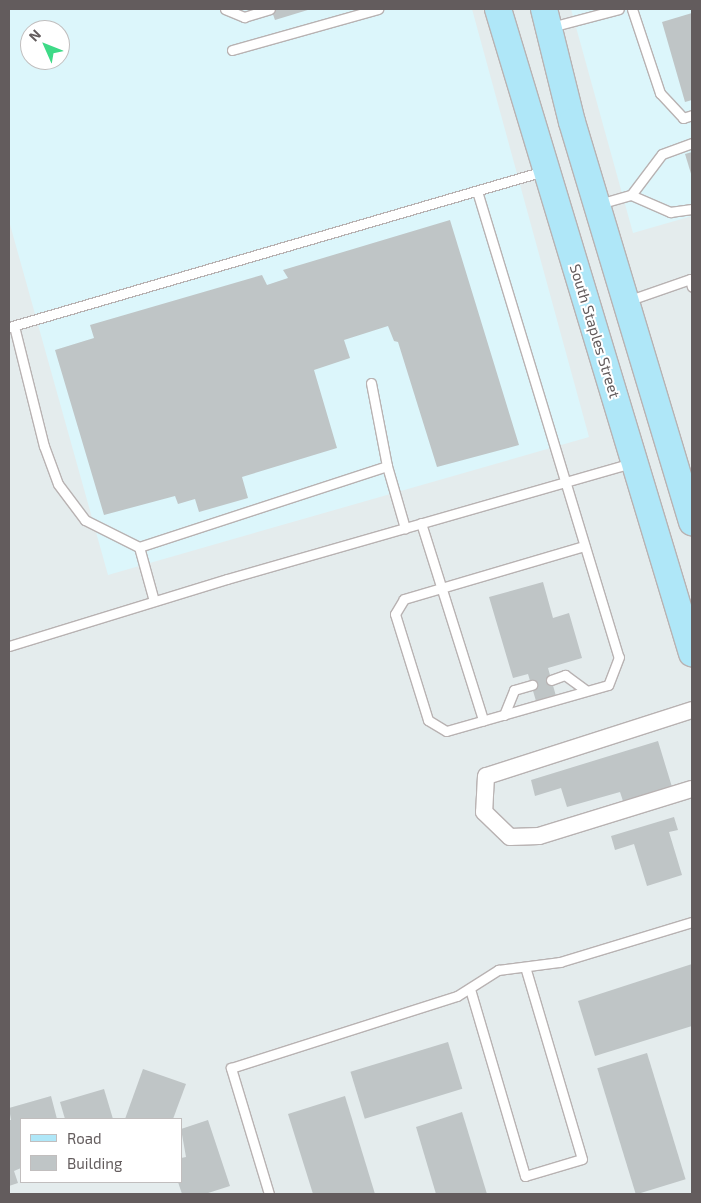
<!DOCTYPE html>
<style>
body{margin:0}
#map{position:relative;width:701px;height:1203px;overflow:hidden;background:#e4eced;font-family:"Exo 2",sans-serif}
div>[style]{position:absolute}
.commercial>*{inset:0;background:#dcf6fb}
.building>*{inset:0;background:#bfc5c6;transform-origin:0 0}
.roads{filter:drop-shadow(1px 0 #b8b2b2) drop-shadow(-1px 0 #b8b2b2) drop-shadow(0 1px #b8b2b2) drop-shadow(0 -1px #b8b2b2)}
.service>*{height:9px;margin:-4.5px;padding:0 4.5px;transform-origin:4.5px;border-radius:4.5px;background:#fff}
.minor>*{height:16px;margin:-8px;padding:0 8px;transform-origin:8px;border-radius:8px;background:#fff}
.primary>*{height:26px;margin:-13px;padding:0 13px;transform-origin:13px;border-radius:13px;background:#afe7f8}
span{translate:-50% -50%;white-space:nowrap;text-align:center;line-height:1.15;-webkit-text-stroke:4px #fff;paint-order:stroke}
.street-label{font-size:15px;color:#635c5d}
.frame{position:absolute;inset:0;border:10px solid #635c5d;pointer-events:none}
.legend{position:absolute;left:20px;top:1118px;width:162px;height:65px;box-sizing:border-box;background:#fff;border:1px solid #c1bebe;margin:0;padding:6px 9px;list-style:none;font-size:15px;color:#635c5d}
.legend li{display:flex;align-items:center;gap:10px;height:25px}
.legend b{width:25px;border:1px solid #c1bebe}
.north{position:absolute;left:20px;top:20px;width:50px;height:50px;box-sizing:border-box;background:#fff;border:1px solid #c1bebe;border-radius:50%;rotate:314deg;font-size:14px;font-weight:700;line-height:20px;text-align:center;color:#635c5d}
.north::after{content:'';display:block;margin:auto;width:18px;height:22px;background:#3eda87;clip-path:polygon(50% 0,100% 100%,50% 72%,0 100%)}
</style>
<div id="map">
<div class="commercial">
<i style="clip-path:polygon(evenodd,9px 9px,472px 9px,589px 437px,108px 575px,9px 221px,9px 9px,30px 30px,60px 30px,60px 60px,30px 60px,30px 30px)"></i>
<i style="clip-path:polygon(571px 9px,692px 9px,692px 216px,633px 233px)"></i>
</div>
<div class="building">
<i style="clip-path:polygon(271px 9px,311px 9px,275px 20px)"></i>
<i style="clip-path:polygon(692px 13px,692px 100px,685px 102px,662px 22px)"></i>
<i style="clip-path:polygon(692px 152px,692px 177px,685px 154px)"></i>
<i style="clip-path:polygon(450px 220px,519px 445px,437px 467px,398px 342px,394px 341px,388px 326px,344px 340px,350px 358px,314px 370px,337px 448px,242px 477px,248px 498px,199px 512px,195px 499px,178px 504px,175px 496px,104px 515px,55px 350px,94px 338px,90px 325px,262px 275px,267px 285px,288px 278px,283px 270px)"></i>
<i style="clip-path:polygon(543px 582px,553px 618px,569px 613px,582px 658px,548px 668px,556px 696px,536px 701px,528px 674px,513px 678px,489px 597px)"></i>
<i style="clip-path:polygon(658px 741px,672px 787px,623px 801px,620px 792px,567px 807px,561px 788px,535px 796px,531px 780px)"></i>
<i style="clip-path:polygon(674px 817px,678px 830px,669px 832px,682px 875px,647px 886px,634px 844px,615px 850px,611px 836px)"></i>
<i style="clip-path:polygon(692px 964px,692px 1026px,595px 1056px,578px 1001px)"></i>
<i style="left:448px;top:1042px;width:49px;height:102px;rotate:73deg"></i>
<i style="left:647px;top:1053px;width:132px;height:52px;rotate:73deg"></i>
<i style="clip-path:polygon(143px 1069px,186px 1084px,173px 1119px,125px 1119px)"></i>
<i style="clip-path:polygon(104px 1089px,113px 1119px,65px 1119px,60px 1102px)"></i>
<i style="clip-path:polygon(51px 1096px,57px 1119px,21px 1119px,21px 1168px,14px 1171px,18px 1183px,9px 1186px,9px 1120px,11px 1120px,9px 1108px)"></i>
<i style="clip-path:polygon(345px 1096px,375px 1194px,313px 1194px,288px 1114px)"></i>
<i style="clip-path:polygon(462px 1112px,487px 1194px,436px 1194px,416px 1127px)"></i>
<i style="clip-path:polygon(208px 1120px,230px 1186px,205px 1194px,182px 1194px,178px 1182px,181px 1182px,181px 1158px,186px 1157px,181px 1129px)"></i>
</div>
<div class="roads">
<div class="service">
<i style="left:225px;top:9px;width:21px;rotate:23deg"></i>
<i style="left:244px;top:17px;width:27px;rotate:-17deg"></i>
<i style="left:632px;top:9px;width:89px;rotate:71.6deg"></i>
<i style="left:660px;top:93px;width:34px;rotate:47deg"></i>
<i style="left:683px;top:118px;width:9px;rotate:-18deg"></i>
<i style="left:551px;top:27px;width:70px;rotate:-14.8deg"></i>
<i style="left:232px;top:50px;width:152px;rotate:-15.7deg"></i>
<i style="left:477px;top:191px;width:487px;rotate:73.1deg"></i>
<i style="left:619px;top:657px;width:30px;rotate:111deg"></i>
<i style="left:608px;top:685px;width:168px;rotate:164.1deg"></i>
<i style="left:446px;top:731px;width:21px;rotate:-149deg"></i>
<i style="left:428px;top:720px;width:111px;rotate:-107.3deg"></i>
<i style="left:395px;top:614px;width:17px;rotate:-59deg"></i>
<i style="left:404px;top:599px;width:188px;rotate:-16.4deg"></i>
<i style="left:631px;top:195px;width:51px;rotate:-52.9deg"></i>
<i style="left:662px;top:154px;width:32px;rotate:-20deg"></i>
<i style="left:599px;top:204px;width:33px;rotate:-16deg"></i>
<i style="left:631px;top:195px;width:43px;rotate:23.6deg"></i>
<i style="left:670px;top:212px;width:22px;rotate:-8deg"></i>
<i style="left:627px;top:301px;width:67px;rotate:-19.2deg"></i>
<i style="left:690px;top:279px;width:8px;rotate:76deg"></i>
<i style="left:14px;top:326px;width:124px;rotate:76deg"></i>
<i style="left:44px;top:446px;width:40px;rotate:69.8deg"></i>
<i style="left:58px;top:484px;width:45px;rotate:53.1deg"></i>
<i style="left:85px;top:520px;width:60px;rotate:26.6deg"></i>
<i style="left:9px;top:327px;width:557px;rotate:-16.26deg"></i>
<i style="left:371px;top:383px;width:85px;rotate:79.1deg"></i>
<i style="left:387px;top:466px;width:65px;rotate:73.8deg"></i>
<i style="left:421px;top:523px;width:207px;rotate:72.5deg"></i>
<i style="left:154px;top:601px;width:56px;rotate:-105.5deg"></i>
<i style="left:139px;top:547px;width:261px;rotate:-18.1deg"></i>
<i style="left:9px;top:646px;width:228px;rotate:-17.1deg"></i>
<i style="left:227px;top:579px;width:421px;rotate:-16deg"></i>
<i style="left:551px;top:680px;width:15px;rotate:-20deg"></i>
<i style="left:565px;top:675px;width:26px;rotate:36deg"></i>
<i style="left:504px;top:715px;width:27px;rotate:-68deg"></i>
<i style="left:514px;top:690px;width:19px;rotate:-16deg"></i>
<i style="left:470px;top:989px;width:195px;rotate:73.6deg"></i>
<i style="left:525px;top:1176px;width:59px;rotate:-16.6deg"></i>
<i style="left:582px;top:1159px;width:200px;rotate:-106.5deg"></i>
<i style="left:269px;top:1194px;width:132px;rotate:-106.8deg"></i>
<i style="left:231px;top:1068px;width:237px;rotate:-17.7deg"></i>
<i style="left:457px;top:996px;width:49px;rotate:-32.4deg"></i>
<i style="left:498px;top:970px;width:63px;rotate:-7.4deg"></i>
<i style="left:560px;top:962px;width:138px;rotate:-16.9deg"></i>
</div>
<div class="minor">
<i style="left:692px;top:710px;width:216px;rotate:162.2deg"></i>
<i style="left:486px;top:776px;width:36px;rotate:93deg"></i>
<i style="left:484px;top:812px;width:36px;rotate:44deg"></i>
<i style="left:510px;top:837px;width:29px;rotate:-2deg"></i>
<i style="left:539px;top:836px;width:160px;rotate:-17.1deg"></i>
</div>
<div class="primary">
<i style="left:498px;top:9px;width:673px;rotate:73.24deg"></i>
<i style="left:544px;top:9px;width:116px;rotate:76.1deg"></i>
<i style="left:572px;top:122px;width:418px;rotate:73.3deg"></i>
</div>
</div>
<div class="street-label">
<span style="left:595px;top:331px;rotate:73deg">South Staples Street</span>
</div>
<div class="frame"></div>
<ul class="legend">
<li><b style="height:6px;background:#afe7f8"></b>Road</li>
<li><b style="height:14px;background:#bfc5c6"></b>Building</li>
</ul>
<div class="north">N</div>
</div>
